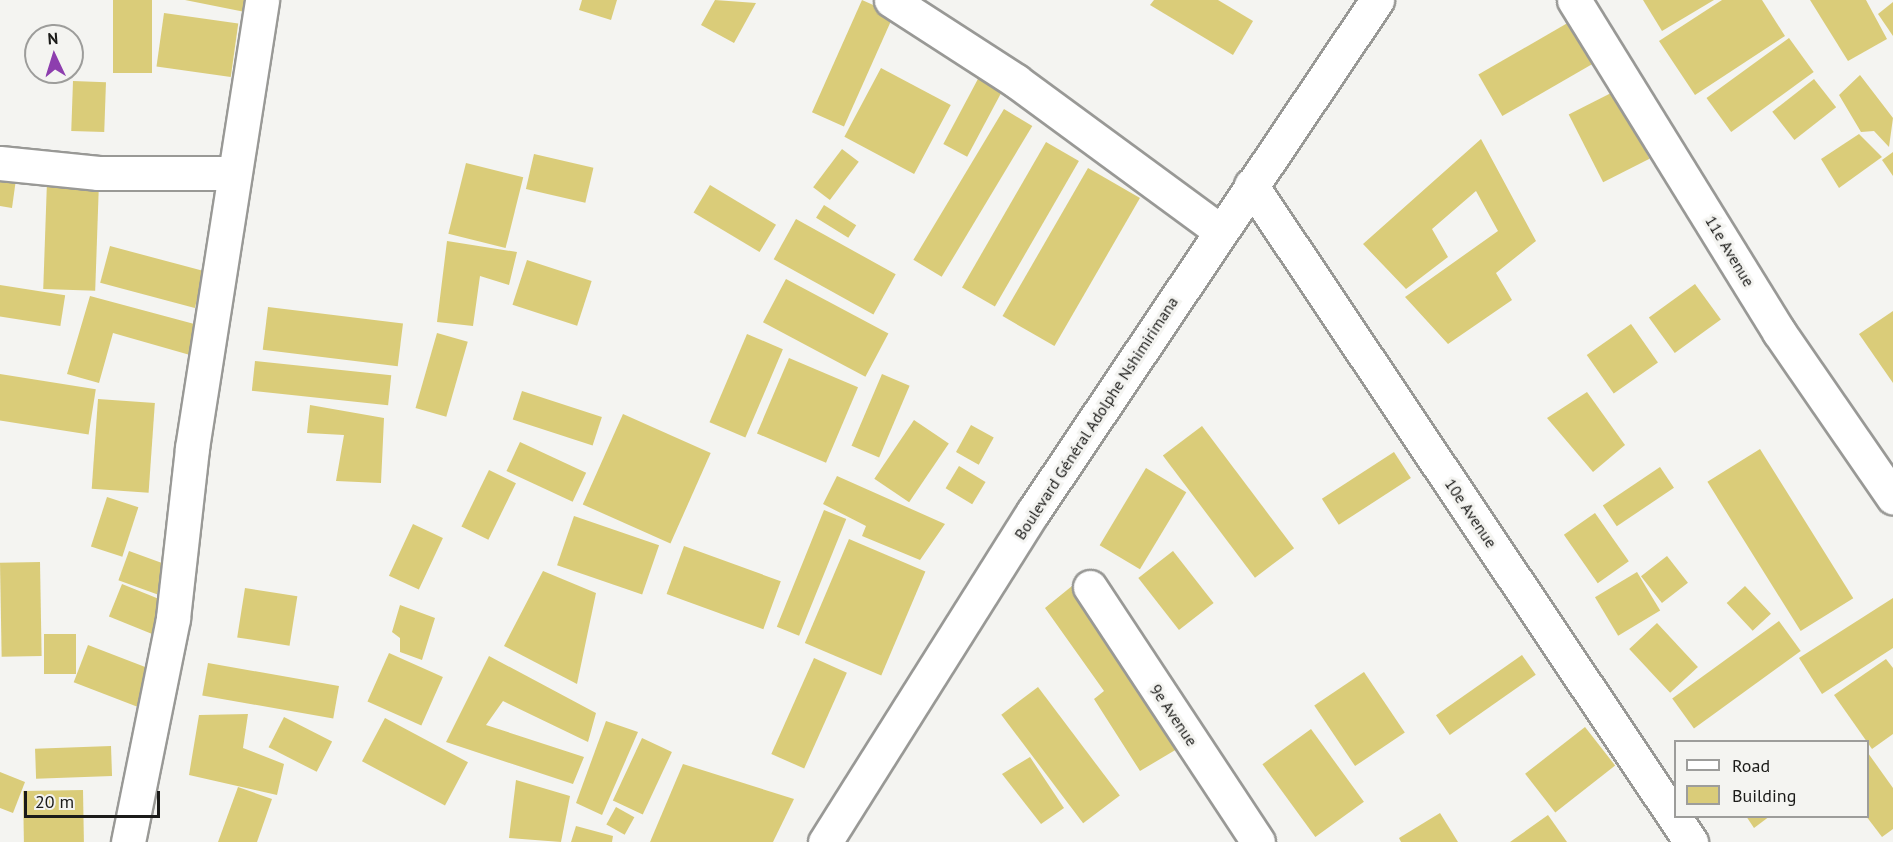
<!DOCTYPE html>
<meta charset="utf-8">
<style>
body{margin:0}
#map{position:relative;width:1893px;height:842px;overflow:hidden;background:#f4f4f1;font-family:"PT Sans",sans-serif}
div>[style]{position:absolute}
.building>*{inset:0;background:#dacc79;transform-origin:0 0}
.roads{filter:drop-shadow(2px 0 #999996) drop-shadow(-2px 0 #999996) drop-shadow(0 2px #999996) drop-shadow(0 -2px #999996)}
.minor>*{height:33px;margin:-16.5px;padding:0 16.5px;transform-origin:16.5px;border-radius:16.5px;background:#fff}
.primary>*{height:33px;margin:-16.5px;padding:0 16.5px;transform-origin:16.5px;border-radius:16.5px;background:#fff}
span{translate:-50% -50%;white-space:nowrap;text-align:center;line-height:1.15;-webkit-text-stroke:6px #f4f4f1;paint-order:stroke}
.street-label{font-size:16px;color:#1b1b19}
.legend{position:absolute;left:1674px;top:740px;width:195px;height:78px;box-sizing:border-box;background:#f4f4f1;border:2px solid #9d9d9b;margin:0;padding:8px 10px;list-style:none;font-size:18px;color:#1b1b19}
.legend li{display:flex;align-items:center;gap:12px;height:30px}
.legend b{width:30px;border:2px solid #9d9d9b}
.north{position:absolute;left:24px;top:24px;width:60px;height:60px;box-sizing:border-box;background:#f4f4f1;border:2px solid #9d9d9b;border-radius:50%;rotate:356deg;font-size:16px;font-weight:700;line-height:24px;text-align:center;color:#1b1b19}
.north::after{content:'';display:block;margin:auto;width:21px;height:27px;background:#8d3eae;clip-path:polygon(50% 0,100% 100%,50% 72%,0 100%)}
.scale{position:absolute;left:24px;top:791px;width:136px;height:27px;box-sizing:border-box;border:3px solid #1b1b19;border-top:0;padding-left:8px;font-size:18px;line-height:21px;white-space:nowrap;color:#1b1b19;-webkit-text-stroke:4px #f4f4f1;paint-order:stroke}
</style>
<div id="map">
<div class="building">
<i style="left:113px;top:0;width:39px;height:73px"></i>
<i style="clip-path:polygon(185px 0,247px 0,245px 12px)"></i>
<i style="clip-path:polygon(582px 0,617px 0,611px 20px,579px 10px)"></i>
<i style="clip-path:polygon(715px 0,756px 3px,734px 43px,701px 25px)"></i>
<i style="left:862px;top:0;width:35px;height:123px;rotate:24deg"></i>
<i style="clip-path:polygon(1154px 0,1218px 0,1253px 21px,1233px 55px,1150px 5px)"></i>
<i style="clip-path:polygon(1643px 0,1714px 0,1662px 31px)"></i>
<i style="clip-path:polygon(1722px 0,1762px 0,1785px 36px,1695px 95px,1659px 41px)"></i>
<i style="clip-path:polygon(1810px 0,1866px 0,1887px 39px,1848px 61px)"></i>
<i style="clip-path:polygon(1893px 2px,1893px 36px,1878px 14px)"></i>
<i style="left:164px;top:13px;width:75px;height:54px;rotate:8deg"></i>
<i style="left:1571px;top:21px;width:48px;height:107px;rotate:60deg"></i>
<i style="left:1789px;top:38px;width:42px;height:102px;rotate:54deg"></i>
<i style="left:881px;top:68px;width:79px;height:78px;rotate:28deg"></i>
<i style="clip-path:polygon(1860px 75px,1893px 118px,1889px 147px,1874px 131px,1861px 132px,1839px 95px)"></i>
<i style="left:979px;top:77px;width:27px;height:76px;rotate:28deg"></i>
<i style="left:1814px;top:79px;width:36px;height:53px;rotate:52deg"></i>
<i style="left:73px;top:81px;width:33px;height:50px;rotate:2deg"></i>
<i style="left:1615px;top:91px;width:76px;height:52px;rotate:63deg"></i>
<i style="left:1004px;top:109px;width:33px;height:176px;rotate:31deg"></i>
<i style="clip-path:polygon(1859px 134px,1882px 157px,1839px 188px,1821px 159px)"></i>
<i style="clip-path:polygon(1481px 139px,1536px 241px,1496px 273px,1512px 300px,1448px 344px,1405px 297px,1498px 231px,1476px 191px,1432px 229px,1448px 257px,1406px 289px,1363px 244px)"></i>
<i style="left:1046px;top:142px;width:38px;height:168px;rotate:30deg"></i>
<i style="left:842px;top:149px;width:21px;height:48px;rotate:37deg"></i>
<i style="clip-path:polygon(1893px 152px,1893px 176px,1882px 160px)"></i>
<i style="left:534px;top:154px;width:61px;height:36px;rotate:13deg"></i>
<i style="left:466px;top:163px;width:59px;height:73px;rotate:14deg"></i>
<i style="left:1088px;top:168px;width:60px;height:171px;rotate:30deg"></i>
<i style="clip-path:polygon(0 177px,16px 179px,12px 208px,0 206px)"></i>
<i style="left:47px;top:181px;width:52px;height:108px;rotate:2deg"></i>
<i style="left:710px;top:185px;width:77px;height:32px;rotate:31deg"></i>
<i style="left:824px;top:205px;width:38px;height:15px;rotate:32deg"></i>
<i style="left:796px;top:219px;width:114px;height:46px;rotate:29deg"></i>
<i style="clip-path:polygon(447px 241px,517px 252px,509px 285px,480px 276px,473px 326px,437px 322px)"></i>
<i style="left:110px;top:246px;width:98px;height:38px;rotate:15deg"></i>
<i style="left:527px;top:260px;width:68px;height:47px;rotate:18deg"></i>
<i style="left:786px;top:279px;width:116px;height:49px;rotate:28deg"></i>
<i style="left:1695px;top:284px;width:44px;height:57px;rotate:54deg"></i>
<i style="left:0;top:285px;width:66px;height:31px;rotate:9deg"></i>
<i style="clip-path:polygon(90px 296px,198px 325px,190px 355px,113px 333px,99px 383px,67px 374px)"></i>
<i style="left:268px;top:307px;width:136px;height:43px;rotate:7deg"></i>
<i style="clip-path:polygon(1893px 311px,1893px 383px,1859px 334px)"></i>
<i style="left:1631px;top:324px;width:47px;height:54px;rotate:55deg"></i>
<i style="left:437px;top:333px;width:32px;height:78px;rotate:16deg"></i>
<i style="left:747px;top:334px;width:39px;height:96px;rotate:23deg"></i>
<i style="left:789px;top:358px;width:75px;height:82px;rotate:23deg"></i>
<i style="left:255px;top:361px;width:137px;height:30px;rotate:6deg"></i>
<i style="left:0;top:374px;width:97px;height:46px;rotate:9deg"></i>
<i style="left:882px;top:374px;width:30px;height:78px;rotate:23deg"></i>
<i style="left:522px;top:391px;width:84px;height:30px;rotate:18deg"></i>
<i style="clip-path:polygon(1587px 392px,1625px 445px,1593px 472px,1547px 418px)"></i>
<i style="left:98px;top:399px;width:57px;height:90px;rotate:4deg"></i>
<i style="clip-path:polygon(310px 405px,384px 418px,381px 483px,336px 481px,344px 435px,307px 433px)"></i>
<i style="left:623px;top:414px;width:96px;height:99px;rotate:24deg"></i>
<i style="left:914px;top:420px;width:42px;height:71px;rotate:34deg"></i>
<i style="left:971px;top:425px;width:26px;height:31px;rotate:29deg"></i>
<i style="left:1202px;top:426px;width:153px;height:49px;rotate:53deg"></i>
<i style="left:520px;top:442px;width:73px;height:32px;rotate:25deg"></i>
<i style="left:1760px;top:449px;width:176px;height:62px;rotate:58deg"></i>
<i style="left:1394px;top:452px;width:31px;height:86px;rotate:57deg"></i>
<i style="left:959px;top:466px;width:31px;height:26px;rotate:31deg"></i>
<i style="left:1660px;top:467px;width:25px;height:69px;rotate:56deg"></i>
<i style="left:1146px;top:468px;width:47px;height:90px;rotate:31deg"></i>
<i style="left:489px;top:470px;width:30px;height:63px;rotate:26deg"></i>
<i style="clip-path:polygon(837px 476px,945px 524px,920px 560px,862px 536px,866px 526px,823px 504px)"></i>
<i style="left:107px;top:497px;width:33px;height:52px;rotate:18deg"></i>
<i style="left:824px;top:510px;width:24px;height:126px;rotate:22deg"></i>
<i style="left:1595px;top:513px;width:59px;height:38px;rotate:55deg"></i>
<i style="left:574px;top:516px;width:90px;height:52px;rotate:19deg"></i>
<i style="left:413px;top:524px;width:33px;height:57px;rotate:25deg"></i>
<i style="left:849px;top:539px;width:83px;height:113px;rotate:23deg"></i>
<i style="left:684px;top:546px;width:103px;height:51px;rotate:20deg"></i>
<i style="left:129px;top:551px;width:41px;height:31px;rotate:20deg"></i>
<i style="left:1173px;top:551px;width:66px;height:44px;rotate:52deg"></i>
<i style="left:1667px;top:556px;width:34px;height:33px;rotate:52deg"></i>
<i style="left:40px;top:562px;width:94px;height:40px;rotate:89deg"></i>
<i style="clip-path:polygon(543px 571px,596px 593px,577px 684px,504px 646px)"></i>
<i style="left:1637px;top:572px;width:45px;height:49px;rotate:59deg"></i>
<i style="left:122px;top:584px;width:48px;height:35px;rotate:22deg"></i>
<i style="clip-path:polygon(1072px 586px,1177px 749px,1140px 771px,1094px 699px,1104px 691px,1045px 608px)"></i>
<i style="left:1745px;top:586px;width:38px;height:25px;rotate:47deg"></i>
<i style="left:245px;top:588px;width:53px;height:50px;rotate:9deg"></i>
<i style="clip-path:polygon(1893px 598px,1893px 648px,1822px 694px,1799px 658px)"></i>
<i style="clip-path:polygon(400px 605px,435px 618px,422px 660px,400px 652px,400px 638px,392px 632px)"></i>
<i style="left:1779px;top:621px;width:37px;height:132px;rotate:54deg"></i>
<i style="left:1657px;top:623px;width:60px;height:38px;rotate:47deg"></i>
<i style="left:44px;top:634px;width:32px;height:40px"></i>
<i style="left:88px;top:645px;width:71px;height:40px;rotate:21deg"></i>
<i style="left:389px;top:653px;width:59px;height:53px;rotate:24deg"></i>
<i style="left:1522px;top:655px;width:24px;height:105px;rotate:55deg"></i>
<i style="clip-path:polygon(489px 656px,596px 713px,588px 742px,503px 701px,486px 725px,584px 757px,573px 784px,446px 742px)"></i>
<i style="left:814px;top:658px;width:36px;height:105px;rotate:24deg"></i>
<i style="clip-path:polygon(1886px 659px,1893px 668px,1893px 734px,1872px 749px,1834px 695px)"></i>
<i style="left:208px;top:663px;width:133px;height:33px;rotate:10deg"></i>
<i style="left:1364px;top:672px;width:73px;height:60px;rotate:56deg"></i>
<i style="left:1038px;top:687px;width:136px;height:46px;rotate:53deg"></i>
<i style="clip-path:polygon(248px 714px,243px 748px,284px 764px,277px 795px,189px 775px,199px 715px)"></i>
<i style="left:284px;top:717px;width:54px;height:34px;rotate:27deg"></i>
<i style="left:385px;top:718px;width:94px;height:49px;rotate:28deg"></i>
<i style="clip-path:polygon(606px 721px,638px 732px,602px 815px,576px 803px)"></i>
<i style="left:1585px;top:727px;width:49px;height:76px;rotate:52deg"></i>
<i style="left:1311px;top:729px;width:90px;height:60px;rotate:54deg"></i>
<i style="left:642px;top:738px;width:33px;height:69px;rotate:25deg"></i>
<i style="left:111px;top:746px;width:30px;height:76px;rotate:88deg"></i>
<i style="clip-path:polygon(1868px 753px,1893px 788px,1893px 829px,1882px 837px,1866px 816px)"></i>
<i style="clip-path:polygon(1030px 757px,1064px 808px,1041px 824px,1002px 774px)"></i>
<i style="clip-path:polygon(683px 764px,794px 799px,773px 842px,650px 842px)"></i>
<i style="clip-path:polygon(0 772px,25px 782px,13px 813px,0 808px)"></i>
<i style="clip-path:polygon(516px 780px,570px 796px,561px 842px,509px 838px)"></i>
<i style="clip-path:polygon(238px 787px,272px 799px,257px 842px,218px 842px)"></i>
<i style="left:83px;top:790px;width:52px;height:60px;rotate:89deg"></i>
<i style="left:616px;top:807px;width:21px;height:20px;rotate:29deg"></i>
<i style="clip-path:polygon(1440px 813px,1458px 842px,1401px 842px,1399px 838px)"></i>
<i style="clip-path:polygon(1548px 815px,1567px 842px,1510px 842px)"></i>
<i style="clip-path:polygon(1746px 816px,1770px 816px,1754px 828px)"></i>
<i style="clip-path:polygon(576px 826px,613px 836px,612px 842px,571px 842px)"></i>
</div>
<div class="roads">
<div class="minor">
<i style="left:891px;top:0;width:149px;rotate:32.9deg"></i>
<i style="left:1016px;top:81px;width:253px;rotate:36.3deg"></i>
<i style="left:1574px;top:0;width:390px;rotate:58.3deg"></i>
<i style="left:1779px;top:332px;width:201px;rotate:55.4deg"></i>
<i style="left:0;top:163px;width:99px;rotate:5.8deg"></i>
<i style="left:98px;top:173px;width:135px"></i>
<i style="left:1251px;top:185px;width:791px;rotate:56.19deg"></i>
<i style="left:1090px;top:587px;width:305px;rotate:56.6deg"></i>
<i style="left:128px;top:842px;width:228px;rotate:-78.6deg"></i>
<i style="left:173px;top:618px;width:171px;rotate:-83.6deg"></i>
<i style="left:192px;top:448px;width:453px;rotate:-81.1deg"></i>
</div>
<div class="primary">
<i style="left:825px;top:842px;width:390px;rotate:-57.8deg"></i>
<i style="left:1033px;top:512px;width:617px;rotate:-56.1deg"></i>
</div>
</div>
<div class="street-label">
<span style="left:1730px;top:251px;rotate:59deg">11e Avenue</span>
<span style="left:1096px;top:418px;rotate:-57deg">Boulevard Général Adolphe Nshimirimana</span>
<span style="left:1471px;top:513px;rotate:56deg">10e Avenue</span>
<span style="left:1174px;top:715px;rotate:56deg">9e Avenue</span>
</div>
<ul class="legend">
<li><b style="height:8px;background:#fff"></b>Road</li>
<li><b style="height:16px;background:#dacc79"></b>Building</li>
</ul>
<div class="north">N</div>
<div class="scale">20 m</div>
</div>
